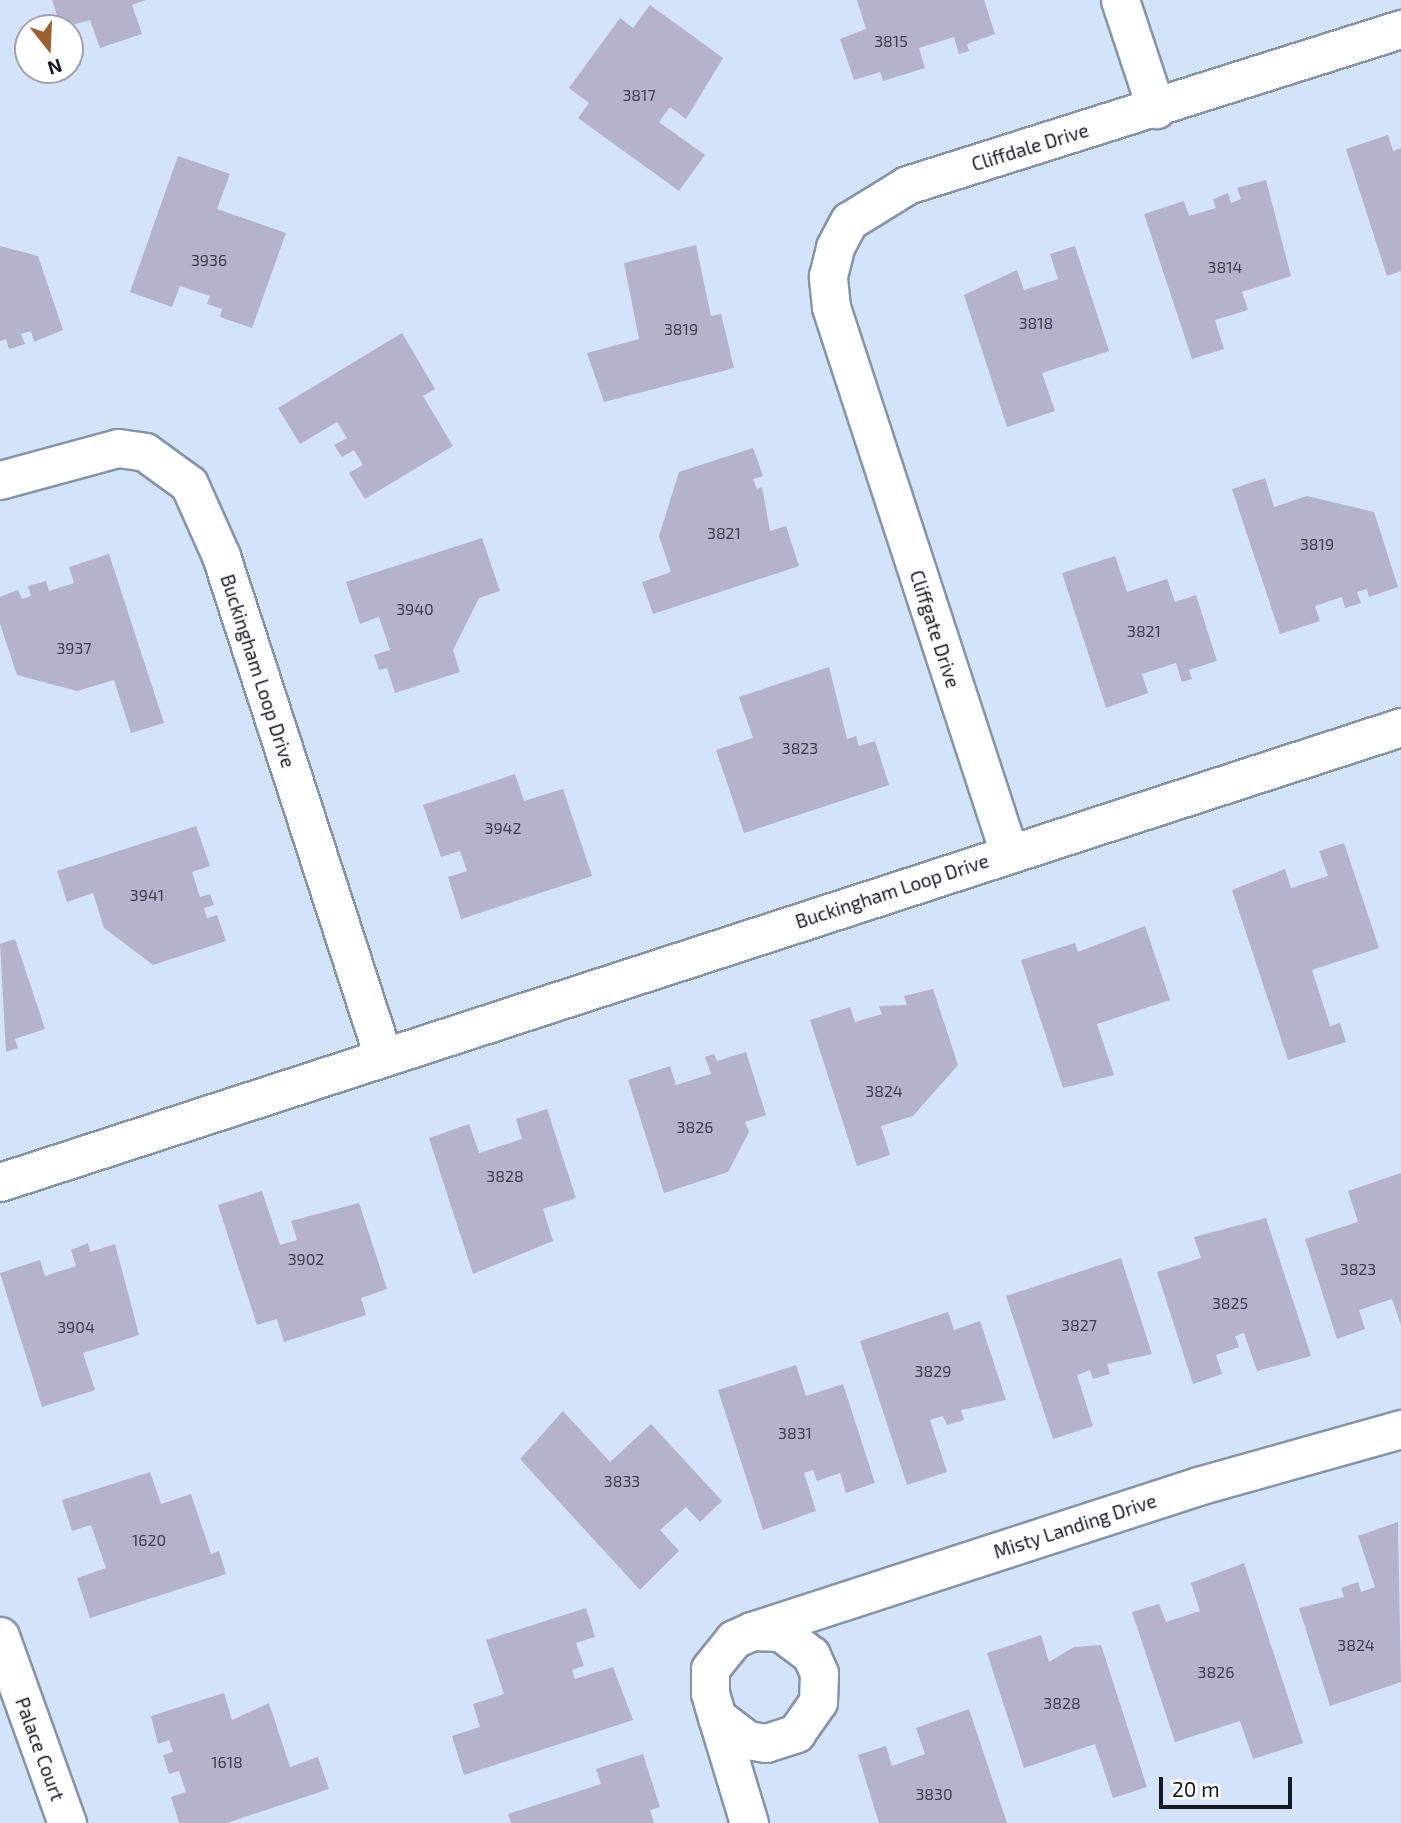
<!DOCTYPE html>
<style>
body{margin:0}
#map{position:relative;width:1401px;height:1823px;overflow:hidden;background:#d3e3f9;font-family:"Exo 2",sans-serif}
div>[style]{position:absolute}
.building>*{inset:0;background:#b5b3cc}
.roads{filter:drop-shadow(2px 0 #8594a8) drop-shadow(-2px 0 #8594a8) drop-shadow(0 2px #8594a8) drop-shadow(0 -2px #8594a8)}
.minor>*{height:37px;margin:-18.5px;padding:0 18.5px;transform-origin:18.5px;border-radius:18.5px;background:#fff}
span{translate:-50% -50%;white-space:nowrap;text-align:center;line-height:1.15;-webkit-text-stroke:7px #fff;paint-order:stroke}
.number-label{font-size:16px;color:#3d404c}
.number-label span{-webkit-text-stroke-width:0}
.street-label{font-size:19px;color:#151a22}
.north{position:absolute;left:14px;top:14px;width:70px;height:70px;box-sizing:border-box;background:#fff;border:2px solid #a1a3a7;border-radius:50%;rotate:162deg;font-size:19px;font-weight:700;line-height:28px;text-align:center;color:#151a22}
.north::after{content:'';display:block;margin:auto;width:24px;height:32px;background:#9f5e2a;clip-path:polygon(50% 0,100% 100%,50% 72%,0 100%)}
.scale{position:absolute;left:1159px;top:1777px;width:133px;height:32px;box-sizing:border-box;border:4px solid #151a22;border-top:0;padding-left:9px;font-size:21px;line-height:24px;white-space:nowrap;color:#151a22;-webkit-text-stroke:5px #fff;paint-order:stroke}
</style>
<div id="map">
<div class="building">
<i style="clip-path:polygon(52px 0,146px 0,132px 5px,142px 34px,100px 48px,90px 20px,61px 28px)"></i>
<i style="clip-path:polygon(857px 0,984px 0,995px 34px,967px 44px,969px 51px,959px 54px,954px 37px,919px 48px,925px 68px,883px 81px,880px 72px,854px 80px,840px 39px,866px 29px)"></i>
<i style="clip-path:polygon(650px 5px,723px 58px,686px 119px,670px 107px,659px 122px,705px 155px,679px 191px,578px 118px,589px 103px,569px 88px,620px 18px,633px 28px)"></i>
<i style="clip-path:polygon(1388px 135px,1393px 151px,1401px 148px,1401px 271px,1387px 276px,1346px 149px)"></i>
<i style="clip-path:polygon(178px 156px,230px 174px,217px 209px,286px 233px,252px 328px,220px 317px,222px 309px,207px 304px,210px 296px,180px 286px,172px 307px,130px 292px)"></i>
<i style="clip-path:polygon(1266px 180px,1291px 276px,1242px 292px,1248px 310px,1215px 320px,1224px 349px,1192px 359px,1144px 214px,1184px 201px,1189px 216px,1216px 208px,1213px 199px,1228px 193px,1231px 203px,1241px 199px,1237px 188px)"></i>
<i style="clip-path:polygon(696px 245px,711px 316px,721px 314px,734px 368px,604px 402px,587px 353px,639px 339px,624px 263px)"></i>
<i style="clip-path:polygon(0 246px,38px 256px,63px 330px,34px 342px,31px 331px,21px 334px,25px 344px,9px 349px,6px 339px,0 341px)"></i>
<i style="clip-path:polygon(1075px 246px,1109px 351px,1042px 373px,1055px 411px,1007px 427px,964px 295px,1017px 270px,1024px 290px,1058px 279px,1050px 254px)"></i>
<i style="clip-path:polygon(402px 333px,435px 389px,423px 396px,453px 446px,365px 499px,349px 473px,363px 465px,354px 450px,342px 457px,334px 445px,347px 438px,337px 422px,300px 444px,278px 408px)"></i>
<i style="clip-path:polygon(753px 448px,763px 476px,753px 479px,757px 489px,762px 487px,770px 531px,786px 526px,799px 566px,653px 614px,642px 582px,671px 572px,659px 536px,679px 472px)"></i>
<i style="clip-path:polygon(1265px 478px,1274px 507px,1307px 496px,1374px 512px,1398px 587px,1369px 597px,1367px 589px,1357px 592px,1361px 603px,1345px 608px,1342px 597px,1315px 606px,1320px 621px,1280px 634px,1232px 489px)"></i>
<i style="clip-path:polygon(482px 538px,500px 591px,479px 598px,453px 650px,460px 672px,395px 693px,387px 668px,379px 670px,374px 655px,390px 650px,379px 617px,360px 624px,346px 582px)"></i>
<i style="clip-path:polygon(109px 554px,164px 723px,131px 733px,114px 680px,77px 691px,17px 675px,0 624px,0 597px,18px 590px,22px 599px,31px 596px,28px 586px,46px 581px,49px 591px,74px 583px,69px 567px)"></i>
<i style="clip-path:polygon(1115px 556px,1127px 592px,1167px 579px,1175px 602px,1196px 595px,1217px 661px,1189px 670px,1192px 679px,1182px 682px,1176px 663px,1142px 674px,1148px 693px,1106px 708px,1062px 573px)"></i>
<i style="clip-path:polygon(829px 667px,847px 739px,856px 736px,859px 746px,875px 741px,889px 785px,744px 833px,716px 750px,753px 738px,739px 697px)"></i>
<i style="clip-path:polygon(515px 774px,524px 801px,563px 789px,592px 876px,461px 919px,448px 877px,467px 871px,460px 851px,441px 857px,423px 805px)"></i>
<i style="clip-path:polygon(196px 826px,210px 866px,192px 872px,200px 897px,210px 894px,214px 905px,204px 908px,207px 918px,217px 915px,226px 941px,153px 965px,104px 928px,93px 893px,67px 902px,57px 871px)"></i>
<i style="clip-path:polygon(1344px 843px,1379px 948px,1312px 970px,1330px 1026px,1340px 1023px,1346px 1042px,1288px 1060px,1232px 890px,1285px 869px,1291px 888px,1328px 876px,1319px 851px)"></i>
<i style="clip-path:polygon(1145px 926px,1170px 1000px,1097px 1024px,1114px 1075px,1063px 1088px,1021px 960px,1075px 943px,1078px 952px)"></i>
<i style="clip-path:polygon(15px 939px,45px 1029px,15px 1039px,18px 1048px,6px 1052px,0 944px)"></i>
<i style="clip-path:polygon(933px 989px,958px 1065px,913px 1116px,881px 1126px,890px 1155px,857px 1166px,810px 1020px,850px 1007px,855px 1022px,882px 1014px,879px 1006px,907px 1005px,904px 996px)"></i>
<i style="clip-path:polygon(746px 1052px,766px 1115px,745px 1122px,749px 1132px,728px 1172px,664px 1193px,628px 1080px,670px 1066px,676px 1085px,711px 1074px,705px 1057px,714px 1054px,717px 1061px)"></i>
<i style="clip-path:polygon(547px 1109px,576px 1198px,543px 1209px,553px 1241px,473px 1274px,429px 1138px,469px 1124px,479px 1153px,522px 1139px,516px 1119px)"></i>
<i style="clip-path:polygon(1401px 1173px,1401px 1325px,1392px 1299px,1359px 1310px,1365px 1329px,1337px 1339px,1305px 1239px,1358px 1222px,1348px 1191px)"></i>
<i style="clip-path:polygon(262px 1191px,280px 1245px,297px 1240px,291px 1221px,359px 1203px,387px 1289px,361px 1298px,366px 1315px,284px 1342px,277px 1319px,257px 1325px,218px 1205px)"></i>
<i style="clip-path:polygon(1266px 1218px,1311px 1356px,1257px 1371px,1244px 1333px,1235px 1336px,1239px 1347px,1216px 1355px,1222px 1374px,1193px 1384px,1157px 1272px,1201px 1258px,1194px 1237px)"></i>
<i style="clip-path:polygon(88px 1243px,90px 1252px,115px 1244px,139px 1335px,83px 1353px,95px 1390px,42px 1407px,0 1273px,40px 1260px,45px 1276px,76px 1266px,71px 1250px)"></i>
<i style="clip-path:polygon(1121px 1258px,1152px 1354px,1107px 1364px,1110px 1374px,1093px 1379px,1090px 1370px,1077px 1375px,1093px 1426px,1053px 1439px,1006px 1296px)"></i>
<i style="clip-path:polygon(948px 1312px,954px 1330px,980px 1321px,1006px 1400px,961px 1410px,964px 1420px,947px 1425px,943px 1416px,930px 1420px,947px 1472px,907px 1485px,860px 1341px)"></i>
<i style="clip-path:polygon(796px 1365px,806px 1396px,843px 1384px,875px 1483px,846px 1493px,840px 1473px,817px 1481px,813px 1470px,804px 1473px,816px 1511px,763px 1530px,718px 1390px)"></i>
<i style="clip-path:polygon(563px 1411px,610px 1462px,651px 1424px,722px 1501px,700px 1522px,686px 1507px,660px 1530px,679px 1551px,640px 1590px,520px 1459px)"></i>
<i style="clip-path:polygon(150px 1472px,161px 1504px,191px 1494px,211px 1554px,219px 1551px,226px 1574px,90px 1618px,77px 1578px,106px 1568px,91px 1525px,72px 1531px,62px 1500px)"></i>
<i style="clip-path:polygon(1398px 1522px,1401px 1682px,1330px 1706px,1299px 1608px,1344px 1597px,1341px 1588px,1358px 1582px,1361px 1592px,1375px 1587px,1358px 1536px)"></i>
<i style="clip-path:polygon(1244px 1563px,1303px 1743px,1253px 1759px,1240px 1721px,1175px 1742px,1132px 1612px,1159px 1604px,1166px 1622px,1200px 1611px,1191px 1583px)"></i>
<i style="clip-path:polygon(586px 1608px,595px 1637px,576px 1643px,584px 1666px,572px 1670px,575px 1679px,613px 1667px,633px 1720px,464px 1775px,452px 1736px,480px 1727px,473px 1704px,504px 1694px,486px 1640px)"></i>
<i style="clip-path:polygon(1041px 1635px,1049px 1662px,1074px 1647px,1101px 1645px,1147px 1787px,1113px 1798px,1095px 1744px,1024px 1768px,987px 1653px)"></i>
<i style="clip-path:polygon(224px 1693px,232px 1720px,269px 1703px,290px 1767px,318px 1757px,329px 1789px,227px 1823px,179px 1823px,171px 1797px,186px 1792px,179px 1771px,169px 1774px,163px 1755px,173px 1752px,169px 1740px,158px 1744px,151px 1716px)"></i>
<i style="clip-path:polygon(969px 1709px,1007px 1823px,879px 1823px,858px 1755px,886px 1746px,892px 1766px,925px 1754px,916px 1728px)"></i>
<i style="clip-path:polygon(643px 1754px,660px 1807px,650px 1810px,654px 1823px,511px 1823px,508px 1814px,601px 1784px,596px 1769px)"></i>
</div>
<div class="roads">
<div class="minor">
<i style="left:1120px;top:0;width:115px;rotate:71.7deg"></i>
<i style="left:0;top:480px;width:122px;rotate:-15.2deg"></i>
<i style="left:118px;top:448px;width:27px;rotate:8deg"></i>
<i style="left:145px;top:452px;width:54px;rotate:36deg"></i>
<i style="left:189px;top:484px;width:79px;rotate:66deg"></i>
<i style="left:221px;top:556px;width:526px;rotate:72.05deg"></i>
<i style="left:1009px;top:853px;width:574px;rotate:-108.06deg"></i>
<i style="left:831px;top:307px;width:31px;rotate:-96deg"></i>
<i style="left:828px;top:276px;width:30px;rotate:-76deg"></i>
<i style="left:835px;top:247px;width:30px;rotate:-62deg"></i>
<i style="left:849px;top:221px;width:68px;rotate:-31.8deg"></i>
<i style="left:907px;top:185px;width:518px;rotate:-17.53deg"></i>
<i style="left:0;top:1182px;width:1473px;rotate:-17.99deg"></i>
<i style="left:752px;top:1631px;width:469px;rotate:-18deg"></i>
<i style="left:1198px;top:1486px;width:211px;rotate:-15.7deg"></i>
<i style="left:0;top:1636px;width:199px;rotate:70.3deg"></i>
<i style="left:717px;top:1717px;width:38px;rotate:37deg"></i>
<i style="left:747px;top:1740px;width:19px;rotate:9deg"></i>
<i style="left:766px;top:1743px;width:32px;rotate:-18deg"></i>
<i style="left:796px;top:1733px;width:38px;rotate:-55deg"></i>
<i style="left:818px;top:1702px;width:29px;rotate:-88deg"></i>
<i style="left:819px;top:1673px;width:20px;rotate:-114deg"></i>
<i style="left:811px;top:1655px;width:39px;rotate:-143deg"></i>
<i style="left:780px;top:1632px;width:28px;rotate:-178deg"></i>
<i style="left:752px;top:1631px;width:20px;rotate:156deg"></i>
<i style="left:734px;top:1639px;width:38px;rotate:129deg"></i>
<i style="left:710px;top:1669px;width:24px;rotate:90deg"></i>
<i style="left:710px;top:1693px;width:25px;rotate:74deg"></i>
<i style="left:717px;top:1717px;width:111px;rotate:73.2deg"></i>
</div>
</div>
<div class="number-label">
<span style="left:891px;top:41px">3815</span>
<span style="left:639px;top:95px">3817</span>
<span style="left:209px;top:260px">3936</span>
<span style="left:1225px;top:267px">3814</span>
<span style="left:1036px;top:323px">3818</span>
<span style="left:681px;top:329px">3819</span>
<span style="left:724px;top:533px">3821</span>
<span style="left:1317px;top:544px">3819</span>
<span style="left:415px;top:609px">3940</span>
<span style="left:1144px;top:631px">3821</span>
<span style="left:74px;top:648px">3937</span>
<span style="left:800px;top:748px">3823</span>
<span style="left:503px;top:828px">3942</span>
<span style="left:147px;top:895px">3941</span>
<span style="left:884px;top:1091px">3824</span>
<span style="left:695px;top:1127px">3826</span>
<span style="left:505px;top:1176px">3828</span>
<span style="left:306px;top:1259px">3902</span>
<span style="left:1358px;top:1269px">3823</span>
<span style="left:1230px;top:1303px">3825</span>
<span style="left:1079px;top:1325px">3827</span>
<span style="left:76px;top:1327px">3904</span>
<span style="left:933px;top:1371px">3829</span>
<span style="left:795px;top:1433px">3831</span>
<span style="left:622px;top:1481px">3833</span>
<span style="left:149px;top:1540px">1620</span>
<span style="left:1356px;top:1645px">3824</span>
<span style="left:1216px;top:1672px">3826</span>
<span style="left:1062px;top:1703px">3828</span>
<span style="left:227px;top:1762px">1618</span>
<span style="left:934px;top:1794px">3830</span>
</div>
<div class="street-label">
<span style="left:1030px;top:147px;rotate:-17deg">Cliffdale Drive</span>
<span style="left:935px;top:629px;rotate:72deg">Cliffgate Drive</span>
<span style="left:258px;top:671px;rotate:72deg">Buckingham Loop Drive</span>
<span style="left:892px;top:891px;rotate:-18deg">Buckingham Loop Drive</span>
<span style="left:1075px;top:1526px;rotate:-18deg">Misty Landing Drive</span>
<span style="left:40px;top:1749px;rotate:70deg">Palace Court</span>
</div>
<div class="north">N</div>
<div class="scale">20 m</div>
</div>
